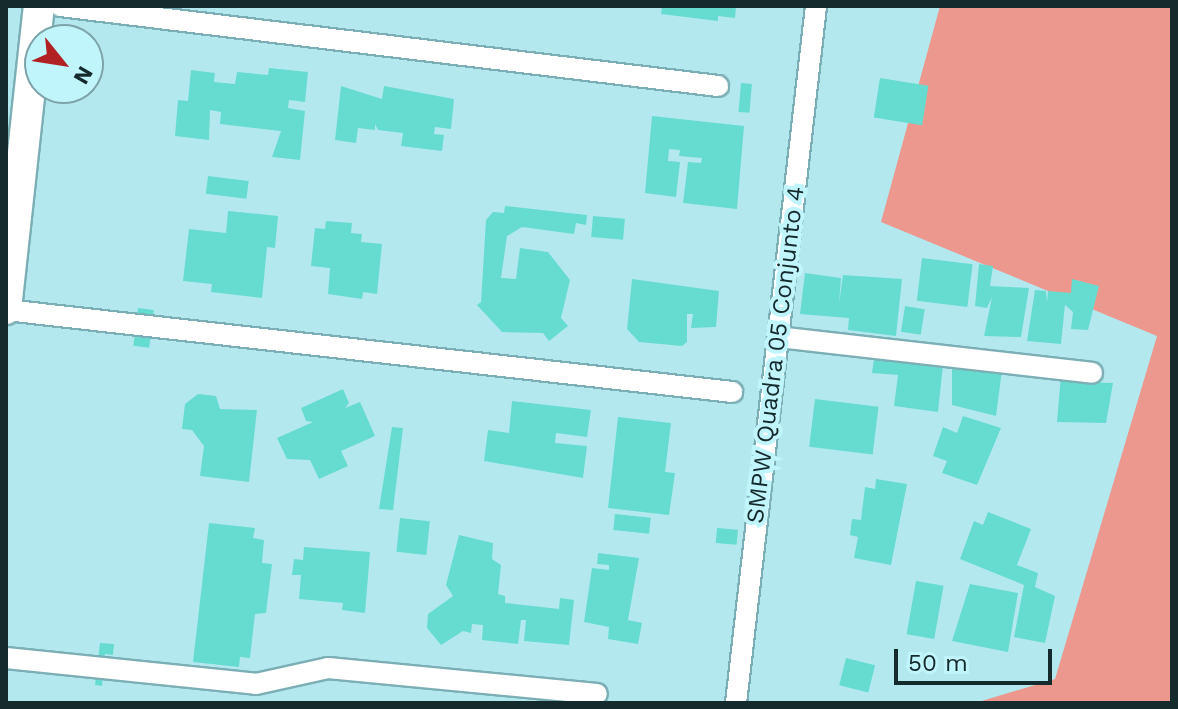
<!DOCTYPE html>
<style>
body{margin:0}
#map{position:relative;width:1178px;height:709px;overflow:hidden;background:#b4e8ef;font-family:"Work Sans",sans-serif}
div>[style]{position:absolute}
.green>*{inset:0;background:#ec988f}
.building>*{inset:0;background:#66dcd0;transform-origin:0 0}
.roads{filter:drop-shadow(2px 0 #7cafb5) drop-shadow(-2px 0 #7cafb5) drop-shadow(0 2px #7cafb5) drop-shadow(0 -2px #7cafb5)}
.street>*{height:20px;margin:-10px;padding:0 10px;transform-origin:10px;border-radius:10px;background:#fff}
.secondary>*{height:30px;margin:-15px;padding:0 15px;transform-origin:15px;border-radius:15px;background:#fff}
span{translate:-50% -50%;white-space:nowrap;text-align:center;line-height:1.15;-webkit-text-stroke:8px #c1f5fc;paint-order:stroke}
.street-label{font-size:24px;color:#152a2d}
.frame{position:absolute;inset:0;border:8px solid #152a2d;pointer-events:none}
.north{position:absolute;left:24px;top:24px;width:80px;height:80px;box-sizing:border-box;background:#c1f5fc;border:2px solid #7ca4a9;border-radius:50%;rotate:120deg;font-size:22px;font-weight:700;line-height:32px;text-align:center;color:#152a2d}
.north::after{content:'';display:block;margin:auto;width:28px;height:36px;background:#b12023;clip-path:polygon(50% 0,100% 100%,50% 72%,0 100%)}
.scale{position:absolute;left:894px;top:649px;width:158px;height:36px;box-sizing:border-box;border:4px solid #152a2d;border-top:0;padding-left:10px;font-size:24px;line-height:28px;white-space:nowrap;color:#152a2d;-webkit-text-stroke:6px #c1f5fc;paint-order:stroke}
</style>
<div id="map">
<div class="green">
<i style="clip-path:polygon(940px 6px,1172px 6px,1172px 703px,975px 703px,1055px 679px,1157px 336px,881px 222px)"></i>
</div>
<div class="building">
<i style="clip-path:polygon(662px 6px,736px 6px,735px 18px,718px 16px,718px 21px,661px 14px)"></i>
<i style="clip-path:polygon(269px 68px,308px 72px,305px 102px,289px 100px,288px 108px,305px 111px,300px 160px,272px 157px,281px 131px,220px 124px,221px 112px,210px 110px,209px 140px,175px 136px,178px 100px,188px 101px,191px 70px,215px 73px,214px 82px,235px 84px,237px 72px,268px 75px)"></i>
<i style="left:880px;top:78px;width:49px;height:40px;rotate:9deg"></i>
<i style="left:741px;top:83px;width:11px;height:29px;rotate:5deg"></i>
<i style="clip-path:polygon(341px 86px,382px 99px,384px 86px,454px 99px,451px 129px,435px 127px,434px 134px,444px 135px,442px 151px,401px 146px,403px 133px,378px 130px,375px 124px,375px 130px,358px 128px,356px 143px,335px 140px)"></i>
<i style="clip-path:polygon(652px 116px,744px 126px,737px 209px,683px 203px,688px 162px,701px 163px,702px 158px,679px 156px,680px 150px,669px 149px,668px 161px,680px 162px,676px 197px,645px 193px)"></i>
<i style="left:208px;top:176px;width:41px;height:18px;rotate:7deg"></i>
<i style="clip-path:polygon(505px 206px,587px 215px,586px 225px,576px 223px,574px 234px,522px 227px,507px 236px,501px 278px,516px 279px,520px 248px,548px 252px,570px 280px,561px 318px,568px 326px,549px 341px,543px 333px,502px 332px,477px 305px,481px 302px,486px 220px,493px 212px,504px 213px)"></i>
<i style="clip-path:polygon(228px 211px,278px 216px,275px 248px,267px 247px,262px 298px,211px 292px,212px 284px,183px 281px,189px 229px,226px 233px)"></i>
<i style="left:593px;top:216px;width:32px;height:21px;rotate:5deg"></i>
<i style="clip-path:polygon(326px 221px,352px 223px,351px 233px,362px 234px,361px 242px,382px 244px,377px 294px,363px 292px,362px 299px,328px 294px,330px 268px,311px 266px,315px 228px,325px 229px)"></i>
<i style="left:922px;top:258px;width:51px;height:43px;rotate:7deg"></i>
<i style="clip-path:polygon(979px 264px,993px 266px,990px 286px,1029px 288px,1021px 337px,984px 336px,992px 297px,987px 308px,975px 306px)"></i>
<i style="clip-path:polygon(805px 273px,841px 278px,839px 304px,843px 275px,902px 279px,896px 336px,848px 330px,849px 318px,800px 314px)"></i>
<i style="clip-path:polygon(632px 279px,719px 291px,716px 327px,691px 328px,693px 314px,687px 314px,687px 342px,682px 346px,639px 342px,627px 329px)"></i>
<i style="clip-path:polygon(1072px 279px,1099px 286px,1088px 330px,1071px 329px,1073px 312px,1065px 305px,1061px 344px,1027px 341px,1035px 290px,1046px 291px,1047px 303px,1048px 291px,1071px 293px)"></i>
<i style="left:905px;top:306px;width:20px;height:26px;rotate:9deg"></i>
<i style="left:138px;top:308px;width:16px;height:38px;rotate:7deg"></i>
<i style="clip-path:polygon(875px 352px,944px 356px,938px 412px,894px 406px,898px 375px,872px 373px)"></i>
<i style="clip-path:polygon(952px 364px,1002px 370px,996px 416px,952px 405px)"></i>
<i style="clip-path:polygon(1061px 374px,1078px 376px,1078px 382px,1113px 383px,1106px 423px,1057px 422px)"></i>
<i style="clip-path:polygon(343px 389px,349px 403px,345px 408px,360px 402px,375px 436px,341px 451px,348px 466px,319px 479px,310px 460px,287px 459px,277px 438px,313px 422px,306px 421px,301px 408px)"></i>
<i style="clip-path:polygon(198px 394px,216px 396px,220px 409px,257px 410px,249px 482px,200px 476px,204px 446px,192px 430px,182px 429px,185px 404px)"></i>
<i style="left:815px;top:399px;width:64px;height:48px;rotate:7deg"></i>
<i style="clip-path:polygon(512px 401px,591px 410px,587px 437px,556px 433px,555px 443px,587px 446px,583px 478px,484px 461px,488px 430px,509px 433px)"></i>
<i style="clip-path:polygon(963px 416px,1001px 428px,977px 485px,942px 473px,947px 461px,933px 456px,943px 427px,957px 433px)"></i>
<i style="clip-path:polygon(618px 417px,671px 423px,665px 472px,675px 473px,669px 515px,608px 508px)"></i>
<i style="clip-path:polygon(392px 427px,403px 428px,393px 510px,379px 509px)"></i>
<i style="clip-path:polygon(876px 479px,907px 484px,891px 565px,854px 558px,858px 537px,850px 535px,852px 519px,861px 520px,865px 487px,875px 489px)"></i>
<i style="clip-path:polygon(988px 512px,1031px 529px,1017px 565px,1038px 573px,1035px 587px,1055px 596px,1045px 643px,1014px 637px,1024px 585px,960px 559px,974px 521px,983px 525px)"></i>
<i style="left:615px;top:514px;width:36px;height:16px;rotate:6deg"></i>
<i style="left:400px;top:518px;width:30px;height:34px;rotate:6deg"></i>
<i style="clip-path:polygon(209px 523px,255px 528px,253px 538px,264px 540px,262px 563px,272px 564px,266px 613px,255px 614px,250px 658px,240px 657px,239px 667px,193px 662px)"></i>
<i style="left:717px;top:528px;width:21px;height:15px;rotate:5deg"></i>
<i style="clip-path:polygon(459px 535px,493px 543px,492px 559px,501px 565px,498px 594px,505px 596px,505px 603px,559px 609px,560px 598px,574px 600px,569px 645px,524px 641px,526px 620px,521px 620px,518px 644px,482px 640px,483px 625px,472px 624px,471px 633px,463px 631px,441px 645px,427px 628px,428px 614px,453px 596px,446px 585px)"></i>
<i style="clip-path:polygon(304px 547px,370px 552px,365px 613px,342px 610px,343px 603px,299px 599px,301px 575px,292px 575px,294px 559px,303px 560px)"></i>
<i style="clip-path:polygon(598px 553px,639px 558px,628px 620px,642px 623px,638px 644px,608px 639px,609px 627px,584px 622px,592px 568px,609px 570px,609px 565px,597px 564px)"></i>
<i style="left:916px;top:581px;width:28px;height:54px;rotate:10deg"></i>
<i style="clip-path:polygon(970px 584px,1018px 593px,1008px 652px,952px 641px)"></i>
<i style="clip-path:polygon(100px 643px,114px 644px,113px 655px,105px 654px,102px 686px,95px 685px)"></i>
<i style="left:846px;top:658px;width:30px;height:28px;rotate:14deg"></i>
</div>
<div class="roads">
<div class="street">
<i style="left:60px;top:6px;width:663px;rotate:6.93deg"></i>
<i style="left:6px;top:310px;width:731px;rotate:6.44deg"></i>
<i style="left:778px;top:337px;width:316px;rotate:6.5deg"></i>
<i style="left:6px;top:658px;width:251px;rotate:5.9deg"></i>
<i style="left:256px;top:684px;width:74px;rotate:-12.5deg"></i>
<i style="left:328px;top:668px;width:270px;rotate:5.5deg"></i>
<i style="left:736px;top:703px;width:702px;rotate:-83.45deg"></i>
</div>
<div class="secondary">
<i style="left:6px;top:309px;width:305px;rotate:-83.8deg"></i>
</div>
</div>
<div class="street-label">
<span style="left:776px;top:355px;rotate:-83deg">SMPW Quadra 05 Conjunto 4</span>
</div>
<div class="frame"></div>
<div class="north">N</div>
<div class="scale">50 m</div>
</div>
